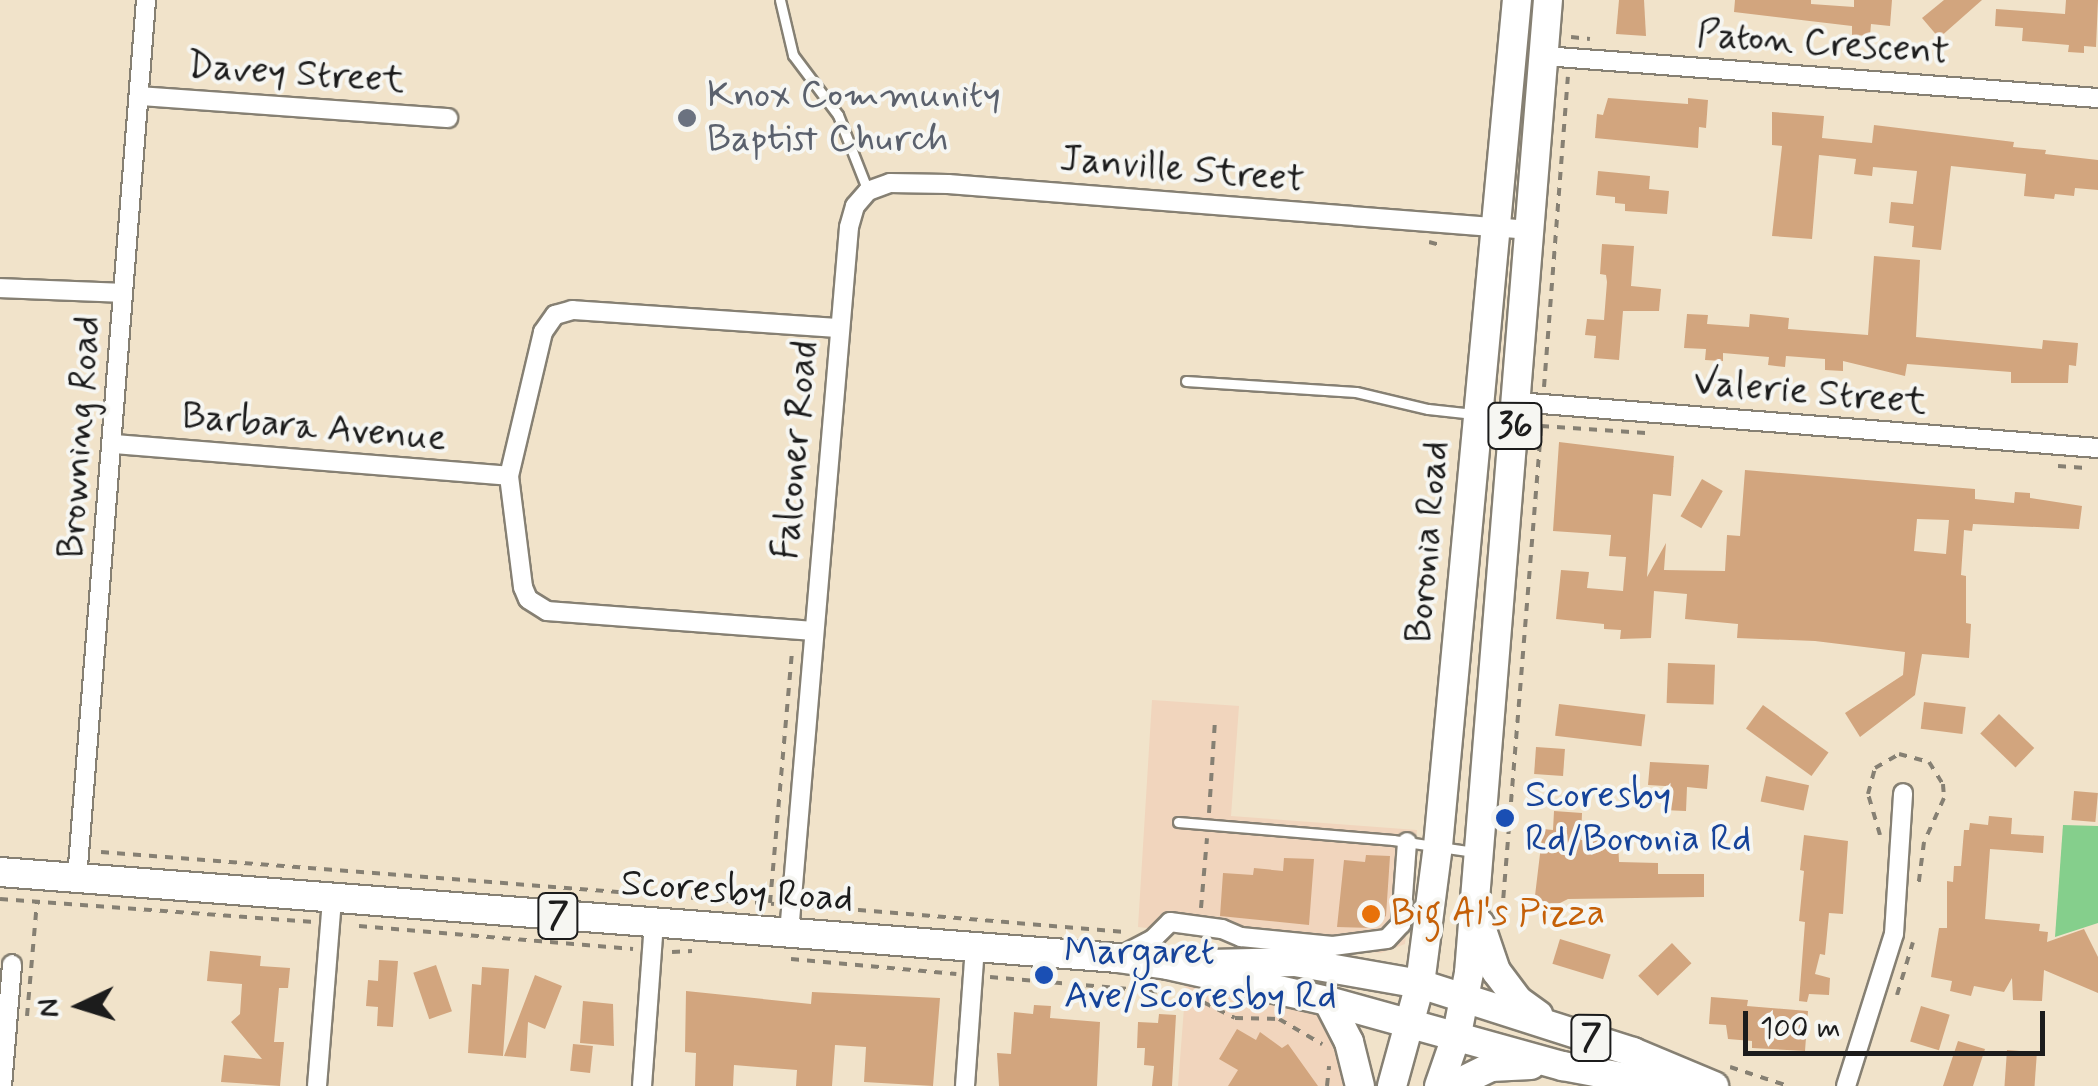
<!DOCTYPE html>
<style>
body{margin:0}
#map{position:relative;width:2098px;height:1086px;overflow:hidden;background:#f1e3ca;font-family:Mynerve,sans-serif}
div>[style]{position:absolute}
.built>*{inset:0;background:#f1d5bd}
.green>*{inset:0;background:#85cf8c}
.building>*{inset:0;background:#d2a57e;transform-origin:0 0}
.path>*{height:4px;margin-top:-2px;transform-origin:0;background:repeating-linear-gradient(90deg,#868073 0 8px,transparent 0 16px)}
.roads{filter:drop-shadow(2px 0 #868073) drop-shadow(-2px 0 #868073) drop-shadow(0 2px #868073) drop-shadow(0 -2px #868073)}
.lane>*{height:9px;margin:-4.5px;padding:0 4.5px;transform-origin:4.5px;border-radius:4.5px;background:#fff}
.street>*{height:18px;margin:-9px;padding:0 9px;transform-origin:9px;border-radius:9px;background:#fff}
.primary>*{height:28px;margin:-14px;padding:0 14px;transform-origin:14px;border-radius:14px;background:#fff}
.dots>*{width:28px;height:28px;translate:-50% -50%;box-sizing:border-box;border:5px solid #f6f6f2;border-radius:50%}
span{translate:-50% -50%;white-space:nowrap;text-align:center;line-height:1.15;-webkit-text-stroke:8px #f6f6f2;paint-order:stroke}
.shield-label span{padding:2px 8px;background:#f6f6f2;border:2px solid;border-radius:8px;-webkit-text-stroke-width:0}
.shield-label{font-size:35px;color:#1c1c1c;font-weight:700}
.street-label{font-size:38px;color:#1c1c1c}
.worship-label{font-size:38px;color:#5b616d}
.left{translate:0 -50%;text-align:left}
.transit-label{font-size:38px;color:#164399}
.food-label{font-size:38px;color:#c56008}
.north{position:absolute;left:30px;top:956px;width:100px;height:100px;-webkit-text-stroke:8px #f6f6f2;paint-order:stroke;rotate:266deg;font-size:28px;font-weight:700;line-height:40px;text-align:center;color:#1c1c1c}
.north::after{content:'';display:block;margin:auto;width:35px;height:45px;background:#1c1c1c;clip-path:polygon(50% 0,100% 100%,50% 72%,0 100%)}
.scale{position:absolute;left:1743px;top:1011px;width:302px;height:45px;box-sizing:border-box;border:5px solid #1c1c1c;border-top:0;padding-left:12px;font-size:30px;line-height:35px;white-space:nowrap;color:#1c1c1c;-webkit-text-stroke:8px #f6f6f2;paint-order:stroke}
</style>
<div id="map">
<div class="built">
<i style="clip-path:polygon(1152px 700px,1239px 706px,1231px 816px,1417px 830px,1405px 944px,1381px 953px,1138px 927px)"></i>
<i style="clip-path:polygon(1187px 969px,1328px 1001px,1360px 1086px,1178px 1086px)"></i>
</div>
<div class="green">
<i style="clip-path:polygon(2063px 825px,2098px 826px,2098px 923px,2055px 937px)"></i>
</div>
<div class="building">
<i style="clip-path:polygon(1619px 0,1644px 0,1646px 36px,1616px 34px)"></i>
<i style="clip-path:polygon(1735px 0,1811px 0,1811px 4px,1854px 7px,1854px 0,1892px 0,1890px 26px,1871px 24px,1870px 36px,1852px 35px,1852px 26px,1734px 12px)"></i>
<i style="clip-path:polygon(1944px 0,1982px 0,1939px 38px,1922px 18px)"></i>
<i style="clip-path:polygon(2066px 0,2098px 0,2096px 47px,2084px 46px,2084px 53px,2068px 52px,2069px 45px,2022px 41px,2023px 28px,1995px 26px,1996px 9px,2065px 14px)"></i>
<i style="clip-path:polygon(1608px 98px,1688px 104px,1688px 98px,1708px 100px,1706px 128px,1699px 127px,1698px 148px,1595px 138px,1597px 114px,1603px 115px)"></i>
<i style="clip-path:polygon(1772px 112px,1824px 116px,1822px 138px,1872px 143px,1874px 125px,2014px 142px,2013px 147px,2046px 150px,2045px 154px,2098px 160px,2098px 190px,2075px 188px,2074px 196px,2055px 194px,2054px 199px,2024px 196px,2026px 174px,1951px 166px,1941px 250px,1912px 247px,1914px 226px,1889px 223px,1891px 202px,1913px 204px,1917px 171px,1873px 167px,1872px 176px,1854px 174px,1856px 159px,1819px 155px,1812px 239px,1772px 236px,1782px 146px,1772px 145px)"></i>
<i style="clip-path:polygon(1598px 171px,1650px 176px,1649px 189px,1669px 191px,1667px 214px,1625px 211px,1625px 204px,1615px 203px,1615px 197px,1596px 195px)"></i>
<i style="clip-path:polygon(1602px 244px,1634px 246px,1631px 286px,1661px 289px,1659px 311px,1623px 311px,1619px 360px,1594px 358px,1596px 336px,1585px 335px,1587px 319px,1604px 320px,1607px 282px,1606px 275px,1600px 274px)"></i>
<i style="clip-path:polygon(1874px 256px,1920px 260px,1916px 337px,2042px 349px,2043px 340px,2078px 343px,2076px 366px,2069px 365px,2068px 383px,2011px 383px,2011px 372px,1907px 364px,1905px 376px,1843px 361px,1843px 371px,1825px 370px,1825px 359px,1786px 356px,1785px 367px,1768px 365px,1769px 357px,1723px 353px,1723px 361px,1705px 360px,1706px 349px,1684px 348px,1687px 314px,1708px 315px,1707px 324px,1749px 327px,1750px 314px,1789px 318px,1788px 329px,1868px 335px)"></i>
<i style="clip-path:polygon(evenodd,1559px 442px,1674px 456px,1671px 496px,1653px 494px,1647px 577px,1666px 543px,1664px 570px,1725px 571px,1727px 535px,1740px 536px,1745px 470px,1975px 489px,1975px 499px,2014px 503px,2015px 492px,2030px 493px,2030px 498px,2082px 506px,2079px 529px,1973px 524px,1972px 531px,1964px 530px,1961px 575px,1966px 576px,1966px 623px,1971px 624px,1969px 658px,1922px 654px,1915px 695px,1860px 737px,1845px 713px,1903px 675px,1905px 652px,1815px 641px,1737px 638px,1738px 624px,1685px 619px,1687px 594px,1654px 591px,1651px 638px,1620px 639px,1621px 630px,1604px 629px,1604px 624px,1556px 619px,1561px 570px,1589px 572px,1587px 588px,1623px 591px,1626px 557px,1609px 556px,1611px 535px,1553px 531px,1559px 442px,1917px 519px,1949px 520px,1946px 554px,1914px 551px,1917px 519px)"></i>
<i style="left:1702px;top:479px;width:24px;height:43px;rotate:30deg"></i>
<i style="left:1668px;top:663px;width:47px;height:40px;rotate:2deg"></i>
<i style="left:1924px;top:702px;width:42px;height:27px;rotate:7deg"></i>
<i style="left:1559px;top:704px;width:87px;height:32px;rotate:7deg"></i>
<i style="left:1763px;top:705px;width:81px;height:29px;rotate:36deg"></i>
<i style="left:1999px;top:714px;width:49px;height:27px;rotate:44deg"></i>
<i style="left:1536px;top:747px;width:29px;height:27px;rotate:4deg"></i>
<i style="clip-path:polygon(1650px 762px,1709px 765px,1707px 789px,1687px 787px,1686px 811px,1663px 810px,1665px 786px,1648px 785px)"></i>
<i style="left:1766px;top:776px;width:44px;height:26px;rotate:12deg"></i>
<i style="left:2074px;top:791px;width:24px;height:29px;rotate:5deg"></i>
<i style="clip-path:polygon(1554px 811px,1582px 813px,1581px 840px,1618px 840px,1619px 862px,1658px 863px,1658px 874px,1704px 874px,1704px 897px,1568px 899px,1558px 904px,1534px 904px,1543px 829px,1553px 830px)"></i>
<i style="clip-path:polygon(1989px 816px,2012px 818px,2011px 834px,2044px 836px,2043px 853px,1990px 849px,1985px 919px,2040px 924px,2039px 931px,2048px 932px,2047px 942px,2084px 929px,2098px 957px,2098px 993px,2044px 970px,2042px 1001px,2013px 1000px,2012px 978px,2004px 992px,1974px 986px,1971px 996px,1950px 991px,1952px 981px,1931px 977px,1939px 928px,1947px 928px,1947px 881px,1953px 882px,1954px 866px,1961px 866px,1964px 830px,1969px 830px,1970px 823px,1988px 825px)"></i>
<i style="clip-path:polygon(1804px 835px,1848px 841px,1843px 914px,1829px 913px,1825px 955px,1820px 954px,1815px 974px,1830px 978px,1829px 995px,1809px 994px,1807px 1002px,1799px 1001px,1805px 922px,1799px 921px,1804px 871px,1800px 870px)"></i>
<i style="clip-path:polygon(1366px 855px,1390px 856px,1386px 916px,1371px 928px,1337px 927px,1344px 860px,1365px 862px)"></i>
<i style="clip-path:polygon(1284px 858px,1314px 859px,1309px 925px,1220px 916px,1223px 873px,1253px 875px,1254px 868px,1283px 871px)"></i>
<i style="left:1560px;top:939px;width:53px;height:26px;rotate:17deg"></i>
<i style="left:1672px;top:943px;width:28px;height:47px;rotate:46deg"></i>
<i style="clip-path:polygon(210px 951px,261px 956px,260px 966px,290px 968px,288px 988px,279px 988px,274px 1042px,284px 1042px,280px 1086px,221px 1082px,224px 1055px,262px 1059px,231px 1022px,240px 1014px,242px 984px,207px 981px)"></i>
<i style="clip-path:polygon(379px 960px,398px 961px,393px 1027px,377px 1026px,378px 1007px,366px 1006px,368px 980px,378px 981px)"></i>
<i style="left:436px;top:965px;width:49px;height:24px;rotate:71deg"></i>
<i style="clip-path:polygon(482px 967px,509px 969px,503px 1056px,468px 1053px,472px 984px,481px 985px)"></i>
<i style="clip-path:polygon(535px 975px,562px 986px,545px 1029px,528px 1022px,526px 1058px,504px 1056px)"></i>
<i style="clip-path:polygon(686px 991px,811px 1004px,812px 992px,940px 998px,933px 1086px,864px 1082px,866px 1047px,835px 1045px,832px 1086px,796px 1086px,797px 1070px,734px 1065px,733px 1086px,695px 1086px,696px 1053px,685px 1052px)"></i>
<i style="clip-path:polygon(1711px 997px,1748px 1000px,1747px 1006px,1808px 1011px,1805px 1051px,1752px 1048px,1752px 1041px,1728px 1039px,1726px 1025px,1709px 1024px)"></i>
<i style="clip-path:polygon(583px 1001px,613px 1004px,614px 1046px,580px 1043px)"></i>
<i style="clip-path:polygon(1034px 1005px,1051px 1006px,1050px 1018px,1100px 1022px,1097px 1086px,999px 1086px,997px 1053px,1011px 1054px,1014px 1012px,1033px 1014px)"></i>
<i style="left:1921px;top:1006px;width:30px;height:37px;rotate:17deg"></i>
<i style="clip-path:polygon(1159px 1014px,1176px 1015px,1172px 1086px,1152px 1086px,1154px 1066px,1144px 1065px,1145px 1048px,1137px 1048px,1138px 1022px,1158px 1023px)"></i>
<i style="clip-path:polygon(1237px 1029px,1256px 1040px,1260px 1032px,1282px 1048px,1288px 1044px,1318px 1086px,1228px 1086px,1238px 1070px,1219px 1059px)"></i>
<i style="clip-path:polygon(1958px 1041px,1985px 1049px,1973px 1086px,1943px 1086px)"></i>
<i style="left:573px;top:1044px;width:20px;height:27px;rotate:6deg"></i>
<i style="left:2007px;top:1050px;width:30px;height:36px;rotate:4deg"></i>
</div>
<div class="path">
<i style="left:1571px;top:37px;width:19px;rotate:6deg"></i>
<i style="left:1429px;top:242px;width:11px;rotate:15deg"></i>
<i style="left:1544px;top:387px;width:311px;rotate:-85.6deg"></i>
<i style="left:2058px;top:466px;width:31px;rotate:4deg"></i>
<i style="left:1209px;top:813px;width:92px;rotate:-86.3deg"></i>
<i style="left:1880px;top:835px;width:43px;rotate:-106.3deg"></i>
<i style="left:1868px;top:794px;width:27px;rotate:-75deg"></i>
<i style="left:1875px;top:768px;width:28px;rotate:-30deg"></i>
<i style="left:1899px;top:754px;width:31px;rotate:15deg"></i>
<i style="left:1929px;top:762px;width:26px;rotate:58deg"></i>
<i style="left:1943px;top:784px;width:14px;rotate:86deg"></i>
<i style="left:1944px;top:798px;width:48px;rotate:114.4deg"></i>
<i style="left:1924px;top:842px;width:46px;rotate:97.4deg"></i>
<i style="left:101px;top:852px;width:675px;rotate:4.42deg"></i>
<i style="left:0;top:899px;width:315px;rotate:4.2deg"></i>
<i style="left:770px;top:903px;width:253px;rotate:-85deg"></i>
<i style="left:810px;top:906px;width:316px;rotate:4.7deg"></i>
<i style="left:1201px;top:908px;width:70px;rotate:-85.1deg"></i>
<i style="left:1502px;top:914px;width:490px;rotate:-85.4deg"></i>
<i style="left:1541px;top:426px;width:105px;rotate:3.8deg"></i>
<i style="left:359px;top:926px;width:275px;rotate:4.8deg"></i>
<i style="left:672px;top:952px;width:20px;rotate:-3deg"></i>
<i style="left:791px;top:959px;width:166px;rotate:5.2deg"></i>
<i style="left:990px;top:977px;width:186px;rotate:4.9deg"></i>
<i style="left:1189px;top:995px;width:51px;rotate:26.6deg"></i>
<i style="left:1235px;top:1018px;width:44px;rotate:1.3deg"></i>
<i style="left:1279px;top:1019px;width:50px;rotate:30.2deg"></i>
<i style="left:1897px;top:995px;width:55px;rotate:-73.2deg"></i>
<i style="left:27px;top:1016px;width:114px;rotate:-85deg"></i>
<i style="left:1730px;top:1067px;width:61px;rotate:18.1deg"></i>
<i style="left:1327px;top:1086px;width:20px;rotate:-84deg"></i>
</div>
<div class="roads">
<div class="lane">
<i style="left:780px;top:0;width:57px;rotate:76.7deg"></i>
<i style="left:793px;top:55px;width:75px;rotate:53.1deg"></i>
<i style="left:838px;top:115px;width:82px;rotate:68.5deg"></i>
<i style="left:1186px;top:381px;width:170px;rotate:3.7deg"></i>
<i style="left:1356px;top:392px;width:74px;rotate:13.3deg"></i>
<i style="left:1428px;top:409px;width:46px;rotate:6.2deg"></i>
<i style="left:1178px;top:822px;width:216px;rotate:4.8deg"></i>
<i style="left:1393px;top:840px;width:82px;rotate:8.4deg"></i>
</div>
<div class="street">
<i style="left:1544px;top:56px;width:556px;rotate:4.34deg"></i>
<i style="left:140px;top:96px;width:309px;rotate:4.1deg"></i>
<i style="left:0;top:288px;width:123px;rotate:2.3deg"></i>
<i style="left:1517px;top:402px;width:583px;rotate:4.53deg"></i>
<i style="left:114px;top:444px;width:396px;rotate:4.6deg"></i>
<i style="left:814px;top:631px;width:268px;rotate:-175.7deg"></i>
<i style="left:547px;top:611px;width:22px;rotate:-148deg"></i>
<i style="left:528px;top:599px;width:13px;rotate:-113deg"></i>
<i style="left:523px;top:587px;width:112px;rotate:-97.2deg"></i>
<i style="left:509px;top:476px;width:148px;rotate:-76.7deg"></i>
<i style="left:543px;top:332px;width:21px;rotate:-55deg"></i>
<i style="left:555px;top:315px;width:18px;rotate:-16deg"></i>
<i style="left:572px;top:310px;width:268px;rotate:3.9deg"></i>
<i style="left:77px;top:879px;width:882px;rotate:-85.51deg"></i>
<i style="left:789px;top:933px;width:709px;rotate:-85.14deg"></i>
<i style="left:849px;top:227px;width:22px;rotate:-74deg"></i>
<i style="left:855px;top:206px;width:20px;rotate:-49deg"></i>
<i style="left:868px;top:191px;width:23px;rotate:-20deg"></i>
<i style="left:890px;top:183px;width:58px;rotate:1deg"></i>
<i style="left:948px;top:184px;width:584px;rotate:4.52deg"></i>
<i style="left:1117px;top:958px;width:41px;rotate:-27.8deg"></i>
<i style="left:1153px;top:939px;width:24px;rotate:-45deg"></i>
<i style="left:1170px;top:922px;width:52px;rotate:7.7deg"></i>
<i style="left:1222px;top:929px;width:21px;rotate:23deg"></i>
<i style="left:1241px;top:937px;width:92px;rotate:5.6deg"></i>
<i style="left:1333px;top:946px;width:54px;rotate:-7.4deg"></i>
<i style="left:1387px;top:939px;width:21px;rotate:-47deg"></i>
<i style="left:1401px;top:924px;width:82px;rotate:-85.8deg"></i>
<i style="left:2px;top:1086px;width:122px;rotate:-85.3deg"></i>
<i style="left:317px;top:1086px;width:189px;rotate:-85.4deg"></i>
<i style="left:642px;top:1086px;width:164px;rotate:-85.8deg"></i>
<i style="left:965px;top:1086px;width:139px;rotate:-85.9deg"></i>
<i style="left:1846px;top:1086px;width:159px;rotate:-72.5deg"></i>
<i style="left:1894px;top:934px;width:141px;rotate:-86.3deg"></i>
</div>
<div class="primary">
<i style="left:0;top:872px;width:1120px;rotate:4.4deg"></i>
<i style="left:1117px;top:958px;width:51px;rotate:7.8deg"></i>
<i style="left:1168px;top:965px;width:164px;rotate:12.7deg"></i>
<i style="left:1328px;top:1001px;width:244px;rotate:15.5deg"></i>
<i style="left:1563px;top:1066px;width:109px;rotate:10.6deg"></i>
<i style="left:1480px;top:924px;width:50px;rotate:71.2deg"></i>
<i style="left:1496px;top:971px;width:38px;rotate:53deg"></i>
<i style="left:1519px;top:1001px;width:24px;rotate:36deg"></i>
<i style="left:1210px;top:964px;width:85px;rotate:-1.3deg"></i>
<i style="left:1295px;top:962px;width:127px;rotate:10deg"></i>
<i style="left:1420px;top:984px;width:224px;rotate:17.7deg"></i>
<i style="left:1633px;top:1052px;width:88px;rotate:22.8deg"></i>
<i style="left:1328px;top:1001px;width:46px;rotate:62.9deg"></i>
<i style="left:1349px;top:1042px;width:45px;rotate:76deg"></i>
<i style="left:1392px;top:1086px;width:106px;rotate:-74.6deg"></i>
<i style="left:1420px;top:984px;width:139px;rotate:-82.6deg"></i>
<i style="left:1438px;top:846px;width:850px;rotate:-84.67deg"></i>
<i style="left:1439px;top:1086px;width:55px;rotate:-70.9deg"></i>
<i style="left:1457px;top:1034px;width:62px;rotate:-78.9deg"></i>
<i style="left:1469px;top:973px;width:976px;rotate:-85.36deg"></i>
<i style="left:1452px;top:1086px;width:43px;rotate:-26deg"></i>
<i style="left:1491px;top:1067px;width:40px;rotate:-2.9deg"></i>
</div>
</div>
<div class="dots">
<i style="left:687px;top:118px;background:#6b7280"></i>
<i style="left:1505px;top:818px;background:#1a4fb4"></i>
<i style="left:1371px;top:914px;background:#e8710a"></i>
<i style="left:1044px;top:975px;background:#1a4fb4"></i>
</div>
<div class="shield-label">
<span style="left:1515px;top:426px">36</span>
<span style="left:558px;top:916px">7</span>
<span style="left:1591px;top:1038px">7</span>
</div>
<div class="street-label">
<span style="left:1823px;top:44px;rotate:4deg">Paton Crescent</span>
<span style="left:296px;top:74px;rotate:4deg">Davey Street</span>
<span style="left:1182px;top:170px;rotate:5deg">Janville Street</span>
<span style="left:1810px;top:393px;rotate:5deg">Valerie Street</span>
<span style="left:314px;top:428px;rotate:5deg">Barbara Avenue</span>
<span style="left:80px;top:437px;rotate:-86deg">Browning Road</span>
<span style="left:796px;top:450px;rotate:-85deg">Falconer Road</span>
<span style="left:1428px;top:542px;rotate:-85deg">Boronia Road</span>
<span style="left:737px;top:892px;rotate:4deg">Scoresby Road</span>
</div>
<div class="worship-label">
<span class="left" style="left:707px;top:118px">Knox Community<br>Baptist Church</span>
</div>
<div class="transit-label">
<span class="left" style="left:1525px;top:818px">Scoresby<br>Rd/Boronia Rd</span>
<span class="left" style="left:1064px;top:975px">Margaret<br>Ave/Scoresby Rd</span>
</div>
<div class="food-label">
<span class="left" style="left:1391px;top:914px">Big Al's Pizza</span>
</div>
<div class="north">N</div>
<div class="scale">100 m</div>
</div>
